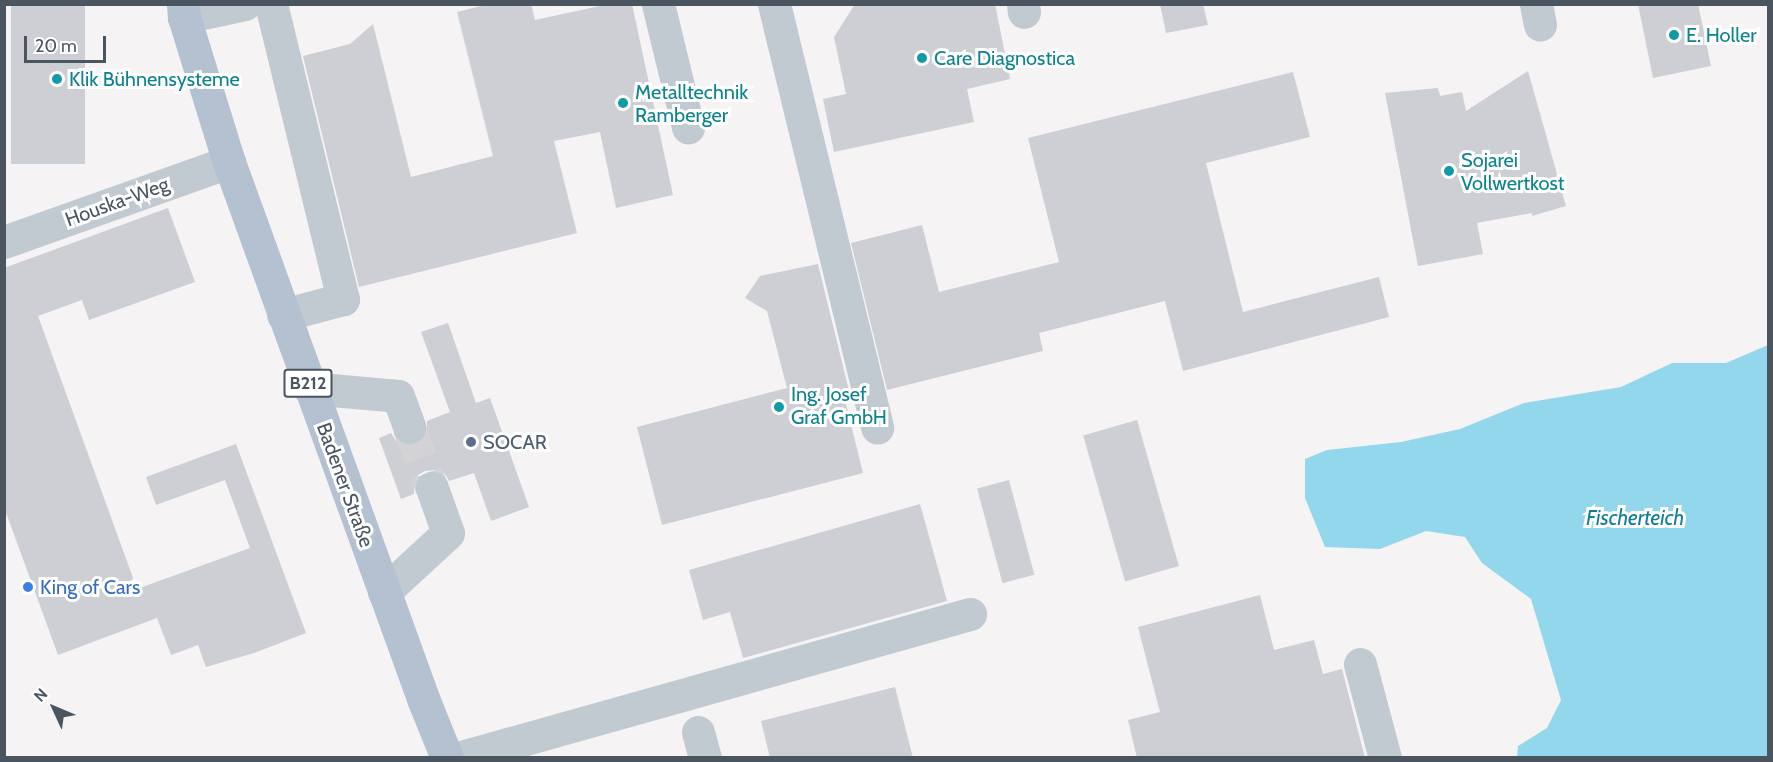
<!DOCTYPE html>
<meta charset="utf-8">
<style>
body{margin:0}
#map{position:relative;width:1773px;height:762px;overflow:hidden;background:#f5f3f3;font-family:Cabin,sans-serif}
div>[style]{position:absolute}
.water>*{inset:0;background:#92d7eb}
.building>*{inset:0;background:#cdcfd4;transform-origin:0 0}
.minor-tunnel>*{height:33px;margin-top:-16.5px;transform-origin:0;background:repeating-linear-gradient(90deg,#d3d3d6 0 33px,transparent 0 49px)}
.minor>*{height:33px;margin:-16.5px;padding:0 16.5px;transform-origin:16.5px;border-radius:16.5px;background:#c1c9d1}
.major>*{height:33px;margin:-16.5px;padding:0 16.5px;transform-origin:16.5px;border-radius:16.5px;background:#b3c1d0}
.dots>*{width:16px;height:16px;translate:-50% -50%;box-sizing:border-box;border:3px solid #fff;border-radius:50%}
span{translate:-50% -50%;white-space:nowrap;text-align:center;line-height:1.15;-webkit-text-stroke:6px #fff;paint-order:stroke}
.shield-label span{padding:2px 4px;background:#fff;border:2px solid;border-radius:4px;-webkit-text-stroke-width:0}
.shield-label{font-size:18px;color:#4a5560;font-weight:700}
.culture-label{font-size:20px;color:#0d838f}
.left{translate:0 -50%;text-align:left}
.street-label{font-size:20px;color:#4a5560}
.service-label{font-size:20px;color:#4e5e75}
.shop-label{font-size:20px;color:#366cbe}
.water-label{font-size:21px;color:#117d9c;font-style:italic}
.frame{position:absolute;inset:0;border:6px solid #4a5560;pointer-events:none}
.north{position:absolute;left:24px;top:678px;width:60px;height:60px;-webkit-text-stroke:4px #fff;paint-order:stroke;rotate:314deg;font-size:16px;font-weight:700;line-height:24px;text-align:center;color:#4a5560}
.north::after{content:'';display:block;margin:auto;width:21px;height:27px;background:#4a5560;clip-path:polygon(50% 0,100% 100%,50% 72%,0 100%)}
.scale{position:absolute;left:24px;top:36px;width:82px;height:27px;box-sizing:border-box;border:3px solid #4a5560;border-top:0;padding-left:8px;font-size:18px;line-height:21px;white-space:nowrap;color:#4a5560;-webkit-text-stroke:4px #fff;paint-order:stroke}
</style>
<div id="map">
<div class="water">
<i style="clip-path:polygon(1768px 345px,1768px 757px,1517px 757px,1518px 746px,1547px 728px,1561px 700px,1531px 599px,1482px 563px,1465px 537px,1426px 531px,1380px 549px,1325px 547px,1305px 498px,1305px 459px,1327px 450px,1401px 442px,1460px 429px,1524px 403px,1621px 387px,1672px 363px,1726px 363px)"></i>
</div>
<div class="building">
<i style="left:11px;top:4px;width:74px;height:160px"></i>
<i style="clip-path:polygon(489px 4px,531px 4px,535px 20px,609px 4px,632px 4px,673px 195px,616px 208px,600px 132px,554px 141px,577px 233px,359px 287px,303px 56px,350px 44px,373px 24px,411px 177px,493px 156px,457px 12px)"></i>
<i style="clip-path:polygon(855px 4px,995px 4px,1010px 79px,967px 89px,974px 122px,834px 152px,823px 99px,846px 94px,834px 37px)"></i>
<i style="clip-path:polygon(1160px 4px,1203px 4px,1208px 25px,1166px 33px)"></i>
<i style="clip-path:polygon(1638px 4px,1698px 4px,1711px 66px,1653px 78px)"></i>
<i style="clip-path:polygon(1528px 71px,1566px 206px,1532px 216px,1532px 213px,1477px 223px,1483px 254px,1418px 266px,1385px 93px,1438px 88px,1440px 96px,1462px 92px,1466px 111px)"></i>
<i style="clip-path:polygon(1293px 72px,1310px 137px,1206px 163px,1243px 312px,1379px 277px,1389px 317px,1183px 371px,1165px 301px,1039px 333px,1043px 351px,887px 390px,851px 243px,922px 225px,939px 292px,1059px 262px,1028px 138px)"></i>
<i style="clip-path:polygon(168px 208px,195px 282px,89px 320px,82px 300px,38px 316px,137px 589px,250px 548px,225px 480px,156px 505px,146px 477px,236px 444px,306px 633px,254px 653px,206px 667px,198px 645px,171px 655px,157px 618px,58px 655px,4px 507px,4px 268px)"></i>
<i style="clip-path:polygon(818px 264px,851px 399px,845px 400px,863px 473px,662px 525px,637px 427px,787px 388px,767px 311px,745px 298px,760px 276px)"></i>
<i style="clip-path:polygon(448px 323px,476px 403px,490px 398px,529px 507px,491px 521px,474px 473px,449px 481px,445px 474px,436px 470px,425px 471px,418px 475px,414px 484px,414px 494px,401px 499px,379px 438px,391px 433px,396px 441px,405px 445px,416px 444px,423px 440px,427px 431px,427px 421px,450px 412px,421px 332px)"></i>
<i style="left:1137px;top:420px;width:152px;height:56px;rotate:74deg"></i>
<i style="left:1009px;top:480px;width:98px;height:33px;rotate:75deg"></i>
<i style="clip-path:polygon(920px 504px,947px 601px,743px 658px,730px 612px,703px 620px,689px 570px)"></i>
<i style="clip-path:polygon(1260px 595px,1274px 650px,1314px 640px,1323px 674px,1342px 669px,1365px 758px,1137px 758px,1128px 720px,1160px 712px,1138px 627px)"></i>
<i style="clip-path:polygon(895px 687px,913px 758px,770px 758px,761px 721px)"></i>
</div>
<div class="minor-tunnel">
<i style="left:409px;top:427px;width:65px;rotate:69.3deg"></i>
</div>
<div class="minor">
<i style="left:271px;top:4px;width:304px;rotate:76.3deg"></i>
<i style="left:343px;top:299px;width:62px;rotate:165.1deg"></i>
<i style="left:658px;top:4px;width:127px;rotate:76.3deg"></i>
<i style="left:774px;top:4px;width:436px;rotate:76.3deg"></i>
<i style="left:1023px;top:4px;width:8px;rotate:83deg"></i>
<i style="left:1536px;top:4px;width:21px;rotate:79deg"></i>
<i style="left:184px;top:17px;width:62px;rotate:-12deg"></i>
<i style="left:4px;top:242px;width:239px;rotate:-19.6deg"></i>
<i style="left:309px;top:388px;width:89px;rotate:5.1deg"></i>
<i style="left:398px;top:396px;width:33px;rotate:70deg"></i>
<i style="left:384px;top:592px;width:87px;rotate:-42.7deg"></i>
<i style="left:448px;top:533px;width:48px;rotate:-109.6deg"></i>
<i style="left:1360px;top:664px;width:97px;rotate:75.1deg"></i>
<i style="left:698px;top:732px;width:27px;rotate:75deg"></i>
<i style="left:458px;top:758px;width:532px;rotate:-15.71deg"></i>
</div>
<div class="major">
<i style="left:183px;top:4px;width:13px;rotate:86deg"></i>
<i style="left:184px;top:17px;width:152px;rotate:72.8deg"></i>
<i style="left:229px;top:162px;width:573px;rotate:70.11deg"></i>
<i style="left:424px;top:701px;width:61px;rotate:68deg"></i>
</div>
<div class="dots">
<i style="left:1674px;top:35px;background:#0f9aa8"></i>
<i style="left:922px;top:58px;background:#0f9aa8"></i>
<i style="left:57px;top:79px;background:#0f9aa8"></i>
<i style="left:623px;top:103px;background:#0f9aa8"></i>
<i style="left:1449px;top:171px;background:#0f9aa8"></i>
<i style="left:779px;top:407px;background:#0f9aa8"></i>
<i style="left:471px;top:442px;background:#5c6f8a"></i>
<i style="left:28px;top:587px;background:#3f7fe0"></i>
</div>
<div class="shield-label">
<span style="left:308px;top:383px">B212</span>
</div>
<div class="culture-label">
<span class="left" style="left:1686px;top:35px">E. Holler</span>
<span class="left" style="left:934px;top:58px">Care Diagnostica</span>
<span class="left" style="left:69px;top:79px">Klik Bühnensysteme</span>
<span class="left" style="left:635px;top:104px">Metalltechnik<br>Ramberger</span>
<span class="left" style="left:1461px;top:172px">Sojarei<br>Vollwertkost</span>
<span class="left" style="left:791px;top:406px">Ing. Josef<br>Graf GmbH</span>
</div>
<div class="street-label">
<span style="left:117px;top:202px;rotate:-20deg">Houska-Weg</span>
<span style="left:345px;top:485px;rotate:70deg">Badener Straße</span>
</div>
<div class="service-label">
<span class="left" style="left:483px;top:442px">SOCAR</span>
</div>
<div class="shop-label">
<span class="left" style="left:40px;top:587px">King of Cars</span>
</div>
<div class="water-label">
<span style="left:1635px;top:518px">Fischerteich</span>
</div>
<div class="frame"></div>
<div class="north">N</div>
<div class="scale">20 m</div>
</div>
